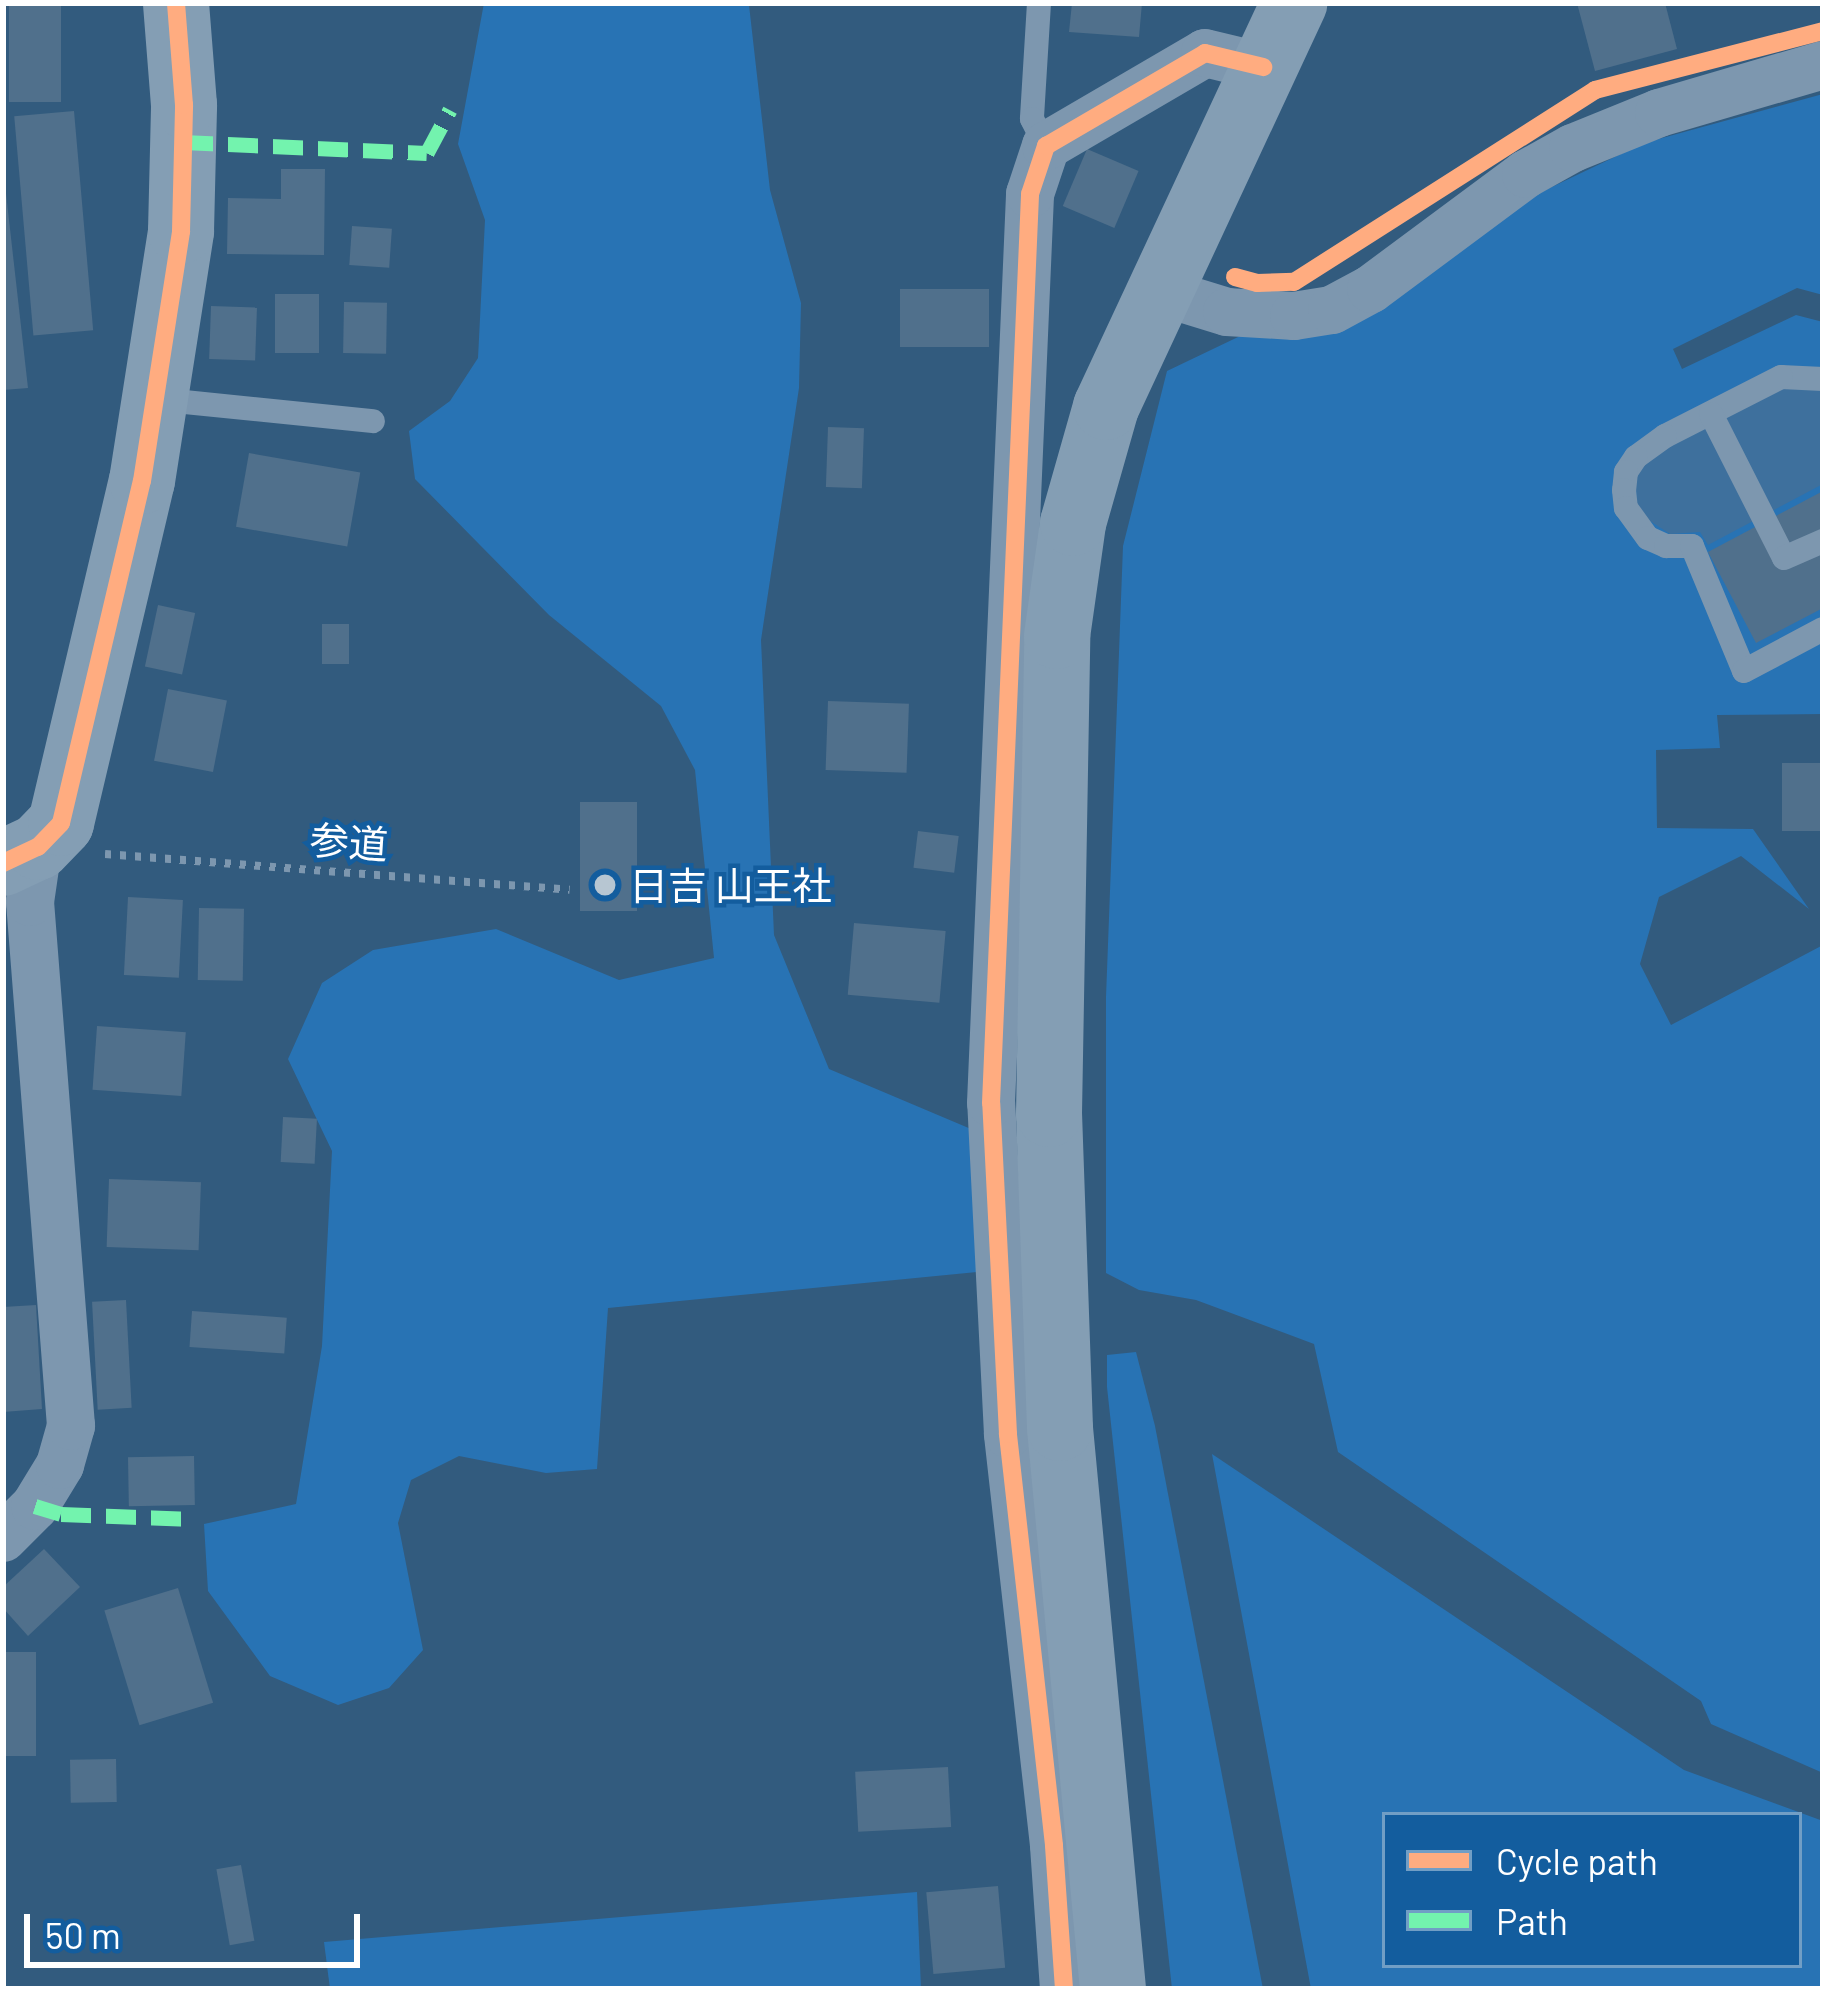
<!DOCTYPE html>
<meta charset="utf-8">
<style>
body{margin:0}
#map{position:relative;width:1826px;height:1992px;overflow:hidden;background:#325b7e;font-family:Barlow,"Noto Sans JP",sans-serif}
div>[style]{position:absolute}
.green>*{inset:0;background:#2873b4}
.water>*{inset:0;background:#3e709d}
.building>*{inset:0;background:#50708c;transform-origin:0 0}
.path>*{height:8px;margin-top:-4px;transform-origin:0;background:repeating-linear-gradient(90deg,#7d97af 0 6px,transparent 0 15px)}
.lane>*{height:24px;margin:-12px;padding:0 12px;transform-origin:12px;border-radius:12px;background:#7d97af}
.street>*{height:48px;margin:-24px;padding:0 24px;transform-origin:24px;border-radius:24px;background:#7d97af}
.secondary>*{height:66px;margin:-33px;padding:0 33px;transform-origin:33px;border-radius:33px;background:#849eb4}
.quiet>*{height:15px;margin-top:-7.5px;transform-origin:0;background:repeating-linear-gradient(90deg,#73f3ae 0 30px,transparent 0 45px)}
.cycleway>*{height:18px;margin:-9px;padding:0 9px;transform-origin:9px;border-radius:9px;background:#ffac80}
.dots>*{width:33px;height:33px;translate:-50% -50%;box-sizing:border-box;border:6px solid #135d9e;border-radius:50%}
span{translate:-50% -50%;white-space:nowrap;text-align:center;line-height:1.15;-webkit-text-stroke:9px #135d9e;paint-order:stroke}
.street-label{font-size:39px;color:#fff}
.poi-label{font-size:39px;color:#fff}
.left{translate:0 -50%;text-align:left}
.frame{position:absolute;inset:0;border:6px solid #fff;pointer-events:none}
.legend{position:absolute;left:1382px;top:1812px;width:420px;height:156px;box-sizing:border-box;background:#135d9e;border:3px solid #719ec5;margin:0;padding:15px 21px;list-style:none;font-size:36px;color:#fff}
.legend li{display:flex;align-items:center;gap:24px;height:60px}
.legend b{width:60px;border:3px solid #719ec5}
.scale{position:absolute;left:24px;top:1914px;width:336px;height:54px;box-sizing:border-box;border:6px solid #fff;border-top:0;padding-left:15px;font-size:36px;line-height:42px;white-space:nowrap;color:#fff;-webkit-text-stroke:9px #135d9e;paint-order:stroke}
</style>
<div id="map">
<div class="green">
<i style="clip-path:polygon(484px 3px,749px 5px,770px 190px,801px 303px,799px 388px,761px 640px,774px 935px,829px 1069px,971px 1129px,977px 1272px,608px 1308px,597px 1469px,546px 1473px,459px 1456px,411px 1480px,398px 1523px,423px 1650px,389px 1688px,338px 1705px,270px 1676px,208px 1591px,204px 1524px,296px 1504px,322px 1346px,332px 1151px,288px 1059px,322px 983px,373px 950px,496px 929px,619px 980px,714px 958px,695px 770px,661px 706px,549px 615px,415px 479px,409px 431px,450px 401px,478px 358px,485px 220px,458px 144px)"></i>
<i style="clip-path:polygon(1823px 94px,1823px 295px,1797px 288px,1673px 349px,1682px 369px,1796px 315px,1823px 322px,1823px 714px,1717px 715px,1720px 748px,1656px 750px,1657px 828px,1753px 829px,1809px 909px,1741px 856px,1659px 897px,1640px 964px,1671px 1025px,1823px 945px,1823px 1773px,1711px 1724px,1701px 1701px,1338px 1452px,1314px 1344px,1196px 1300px,1139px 1290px,1106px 1273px,1106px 997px,1123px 546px,1167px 371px,1644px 143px)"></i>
<i style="clip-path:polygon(1136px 1352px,1155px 1426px,1263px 1989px,1172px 1989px,1107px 1387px,1107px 1355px)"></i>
<i style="clip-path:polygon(evenodd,1212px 1454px,1684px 1770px,1823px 1821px,1823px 1989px,1311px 1989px,1212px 1454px,1799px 1815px,1799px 1965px,1385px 1965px,1385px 1815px,1799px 1815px)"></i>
<i style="clip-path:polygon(917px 1892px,921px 1989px,330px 1989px,324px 1942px)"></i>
</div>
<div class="water">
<i style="clip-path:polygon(1823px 386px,1823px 484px,1708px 545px,1700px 532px,1670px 534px,1644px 517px,1637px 504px,1635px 474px,1641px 460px,1771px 390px)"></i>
</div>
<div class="building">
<i style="left:9px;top:3px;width:52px;height:99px"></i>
<i style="clip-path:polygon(1072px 3px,1142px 3px,1139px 37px,1069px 32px)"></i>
<i style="clip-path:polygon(1577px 3px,1665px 3px,1677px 49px,1595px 71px)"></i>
<i style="left:74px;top:111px;width:220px;height:60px;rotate:85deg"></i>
<i style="left:1087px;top:149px;width:56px;height:62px;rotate:23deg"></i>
<i style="clip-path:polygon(3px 167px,28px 388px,3px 390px)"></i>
<i style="clip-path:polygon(281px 169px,325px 169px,324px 255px,227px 254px,228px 198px,281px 199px)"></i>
<i style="left:352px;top:226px;width:40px;height:39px;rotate:4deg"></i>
<i style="left:900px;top:289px;width:89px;height:58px"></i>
<i style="left:275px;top:294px;width:44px;height:59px"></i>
<i style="left:344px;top:302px;width:43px;height:51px;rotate:1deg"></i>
<i style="left:211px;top:306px;width:46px;height:53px;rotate:2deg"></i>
<i style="left:828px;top:427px;width:36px;height:60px;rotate:2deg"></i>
<i style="left:249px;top:453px;width:113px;height:75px;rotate:10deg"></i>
<i style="clip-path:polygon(1823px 491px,1823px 608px,1756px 643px,1708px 552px)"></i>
<i style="left:158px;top:605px;width:38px;height:63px;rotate:12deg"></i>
<i style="left:322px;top:624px;width:27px;height:40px"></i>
<i style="left:168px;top:689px;width:60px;height:73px;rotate:11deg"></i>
<i style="left:828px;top:701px;width:81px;height:69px;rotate:2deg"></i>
<i style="left:1782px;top:763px;width:41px;height:68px"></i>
<i style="left:580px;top:802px;width:57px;height:109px"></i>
<i style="left:918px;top:831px;width:41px;height:37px;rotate:7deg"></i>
<i style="left:128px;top:897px;width:55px;height:78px;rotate:3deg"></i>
<i style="left:199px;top:908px;width:45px;height:72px;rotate:1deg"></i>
<i style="left:854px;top:923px;width:92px;height:72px;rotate:5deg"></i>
<i style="left:97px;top:1026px;width:89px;height:64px;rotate:4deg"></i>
<i style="left:283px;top:1117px;width:34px;height:45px;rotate:3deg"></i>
<i style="left:109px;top:1179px;width:92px;height:68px;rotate:2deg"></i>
<i style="left:126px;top:1300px;width:108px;height:34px;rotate:87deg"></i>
<i style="clip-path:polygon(36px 1305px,42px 1409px,3px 1412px,3px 1307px)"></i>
<i style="left:192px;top:1311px;width:95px;height:36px;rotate:4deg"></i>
<i style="left:194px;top:1456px;width:49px;height:66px;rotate:89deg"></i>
<i style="clip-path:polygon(44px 1549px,80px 1587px,28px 1636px,3px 1608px,3px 1587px)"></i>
<i style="left:178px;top:1588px;width:120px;height:77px;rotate:73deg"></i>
<i style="left:3px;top:1652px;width:33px;height:104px"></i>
<i style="left:116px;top:1759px;width:43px;height:46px;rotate:89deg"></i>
<i style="left:948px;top:1767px;width:60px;height:93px;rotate:87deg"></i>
<i style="left:241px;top:1865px;width:77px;height:25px;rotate:80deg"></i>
<i style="left:998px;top:1886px;width:82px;height:72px;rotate:85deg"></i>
</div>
<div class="path">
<i style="left:105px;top:854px;width:466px;rotate:4.4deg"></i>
</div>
<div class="lane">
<i style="left:1039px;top:3px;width:116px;rotate:93.5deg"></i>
<i style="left:1032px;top:119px;width:30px;rotate:63deg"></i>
<i style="left:1823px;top:379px;width:42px;rotate:-177.3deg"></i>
<i style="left:1781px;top:377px;width:130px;rotate:153deg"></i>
<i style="left:1665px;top:436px;width:36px;rotate:144deg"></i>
<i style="left:1636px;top:457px;width:18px;rotate:124deg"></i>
<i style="left:1626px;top:472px;width:18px;rotate:96deg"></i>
<i style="left:1624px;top:490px;width:18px;rotate:84deg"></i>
<i style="left:1626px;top:508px;width:37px;rotate:54deg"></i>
<i style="left:1648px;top:538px;width:20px;rotate:24deg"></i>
<i style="left:1666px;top:546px;width:26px"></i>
<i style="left:1692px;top:546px;width:135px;rotate:67.4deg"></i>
<i style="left:1744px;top:671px;width:89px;rotate:-28deg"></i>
<i style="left:155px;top:399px;width:219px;rotate:5.8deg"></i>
<i style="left:1711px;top:414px;width:161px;rotate:63.1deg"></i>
<i style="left:1784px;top:558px;width:43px;rotate:-23.6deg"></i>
</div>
<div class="street">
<i style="left:1162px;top:292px;width:68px;rotate:17.1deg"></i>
<i style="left:1227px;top:312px;width:67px;rotate:3.4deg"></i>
<i style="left:1294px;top:316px;width:38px;rotate:-9deg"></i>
<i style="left:1332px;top:310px;width:44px;rotate:-28.3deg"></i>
<i style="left:1371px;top:289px;width:193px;rotate:-36.6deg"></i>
<i style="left:1526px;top:174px;width:54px;rotate:-29deg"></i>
<i style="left:1573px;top:148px;width:93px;rotate:-22.1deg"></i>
<i style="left:1659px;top:113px;width:171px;rotate:-16.3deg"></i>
<i style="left:3px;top:1538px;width:45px;rotate:-45deg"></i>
<i style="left:35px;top:1506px;width:48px;rotate:-58.6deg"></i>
<i style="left:60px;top:1465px;width:41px;rotate:-74.2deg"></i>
<i style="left:71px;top:1426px;width:526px;rotate:-94.47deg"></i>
<i style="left:30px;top:902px;width:56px;rotate:-81.7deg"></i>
<i style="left:1064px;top:1989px;width:144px;rotate:-94deg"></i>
<i style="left:1054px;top:1845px;width:414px;rotate:-96.4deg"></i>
<i style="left:1008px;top:1434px;width:331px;rotate:-92.9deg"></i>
<i style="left:991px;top:1103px;width:910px;rotate:-87.54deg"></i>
<i style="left:1030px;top:194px;width:51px;rotate:-71.6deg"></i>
<i style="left:1046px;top:146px;width:184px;rotate:-30.3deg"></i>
<i style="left:1205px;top:53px;width:60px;rotate:13.6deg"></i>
</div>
<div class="secondary">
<i style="left:3px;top:863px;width:38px;rotate:-25deg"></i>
<i style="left:38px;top:847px;width:33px;rotate:-46deg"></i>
<i style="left:61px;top:823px;width:351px;rotate:-76.7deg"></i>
<i style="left:142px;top:481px;width:253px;rotate:-81.1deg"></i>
<i style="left:181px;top:231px;width:126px;rotate:-88.6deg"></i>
<i style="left:184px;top:105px;width:102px;rotate:-94.5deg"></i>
<i style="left:1113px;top:1989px;width:563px;rotate:-95.4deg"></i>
<i style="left:1060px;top:1428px;width:314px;rotate:-92deg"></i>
<i style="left:1049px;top:1114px;width:478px;rotate:-89deg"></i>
<i style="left:1057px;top:636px;width:114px;rotate:-81.9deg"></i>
<i style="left:1073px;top:523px;width:121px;rotate:-74.1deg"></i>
<i style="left:1106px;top:407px;width:446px;rotate:-65deg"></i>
</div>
<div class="quiet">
<i style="left:183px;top:142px;width:244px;rotate:2.6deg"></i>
<i style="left:427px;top:153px;width:49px;rotate:-61.9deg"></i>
<i style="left:35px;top:1506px;width:27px;rotate:17deg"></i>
<i style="left:61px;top:1514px;width:132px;rotate:2.2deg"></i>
</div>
<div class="cycleway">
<i style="left:1235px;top:277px;width:23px;rotate:15deg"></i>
<i style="left:1257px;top:283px;width:37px;rotate:-2deg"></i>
<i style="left:1294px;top:282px;width:357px;rotate:-32.5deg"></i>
<i style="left:1595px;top:90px;width:236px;rotate:-14.5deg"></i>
<i style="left:3px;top:863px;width:38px;rotate:-25deg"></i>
<i style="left:38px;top:847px;width:33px;rotate:-46deg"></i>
<i style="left:61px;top:823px;width:351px;rotate:-76.7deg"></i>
<i style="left:142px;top:481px;width:253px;rotate:-81.1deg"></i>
<i style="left:181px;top:231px;width:126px;rotate:-88.6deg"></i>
<i style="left:184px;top:105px;width:102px;rotate:-94.5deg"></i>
<i style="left:1064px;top:1989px;width:144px;rotate:-94deg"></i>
<i style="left:1054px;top:1845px;width:414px;rotate:-96.4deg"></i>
<i style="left:1008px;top:1434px;width:331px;rotate:-92.9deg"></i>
<i style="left:991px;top:1103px;width:910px;rotate:-87.54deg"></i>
<i style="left:1030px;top:194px;width:51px;rotate:-71.6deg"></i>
<i style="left:1046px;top:146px;width:184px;rotate:-30.3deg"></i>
<i style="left:1205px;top:53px;width:60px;rotate:13.6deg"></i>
</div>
<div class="dots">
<i style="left:605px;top:885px;background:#b7c6d2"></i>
</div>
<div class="street-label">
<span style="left:349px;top:842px;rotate:4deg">参道</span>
</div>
<div class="poi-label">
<span class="left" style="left:629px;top:885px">日吉 山王社</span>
</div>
<div class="frame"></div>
<ul class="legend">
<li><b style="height:15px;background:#ffac80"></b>Cycle path</li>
<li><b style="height:15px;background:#73f3ae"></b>Path</li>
</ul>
<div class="scale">50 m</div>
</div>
